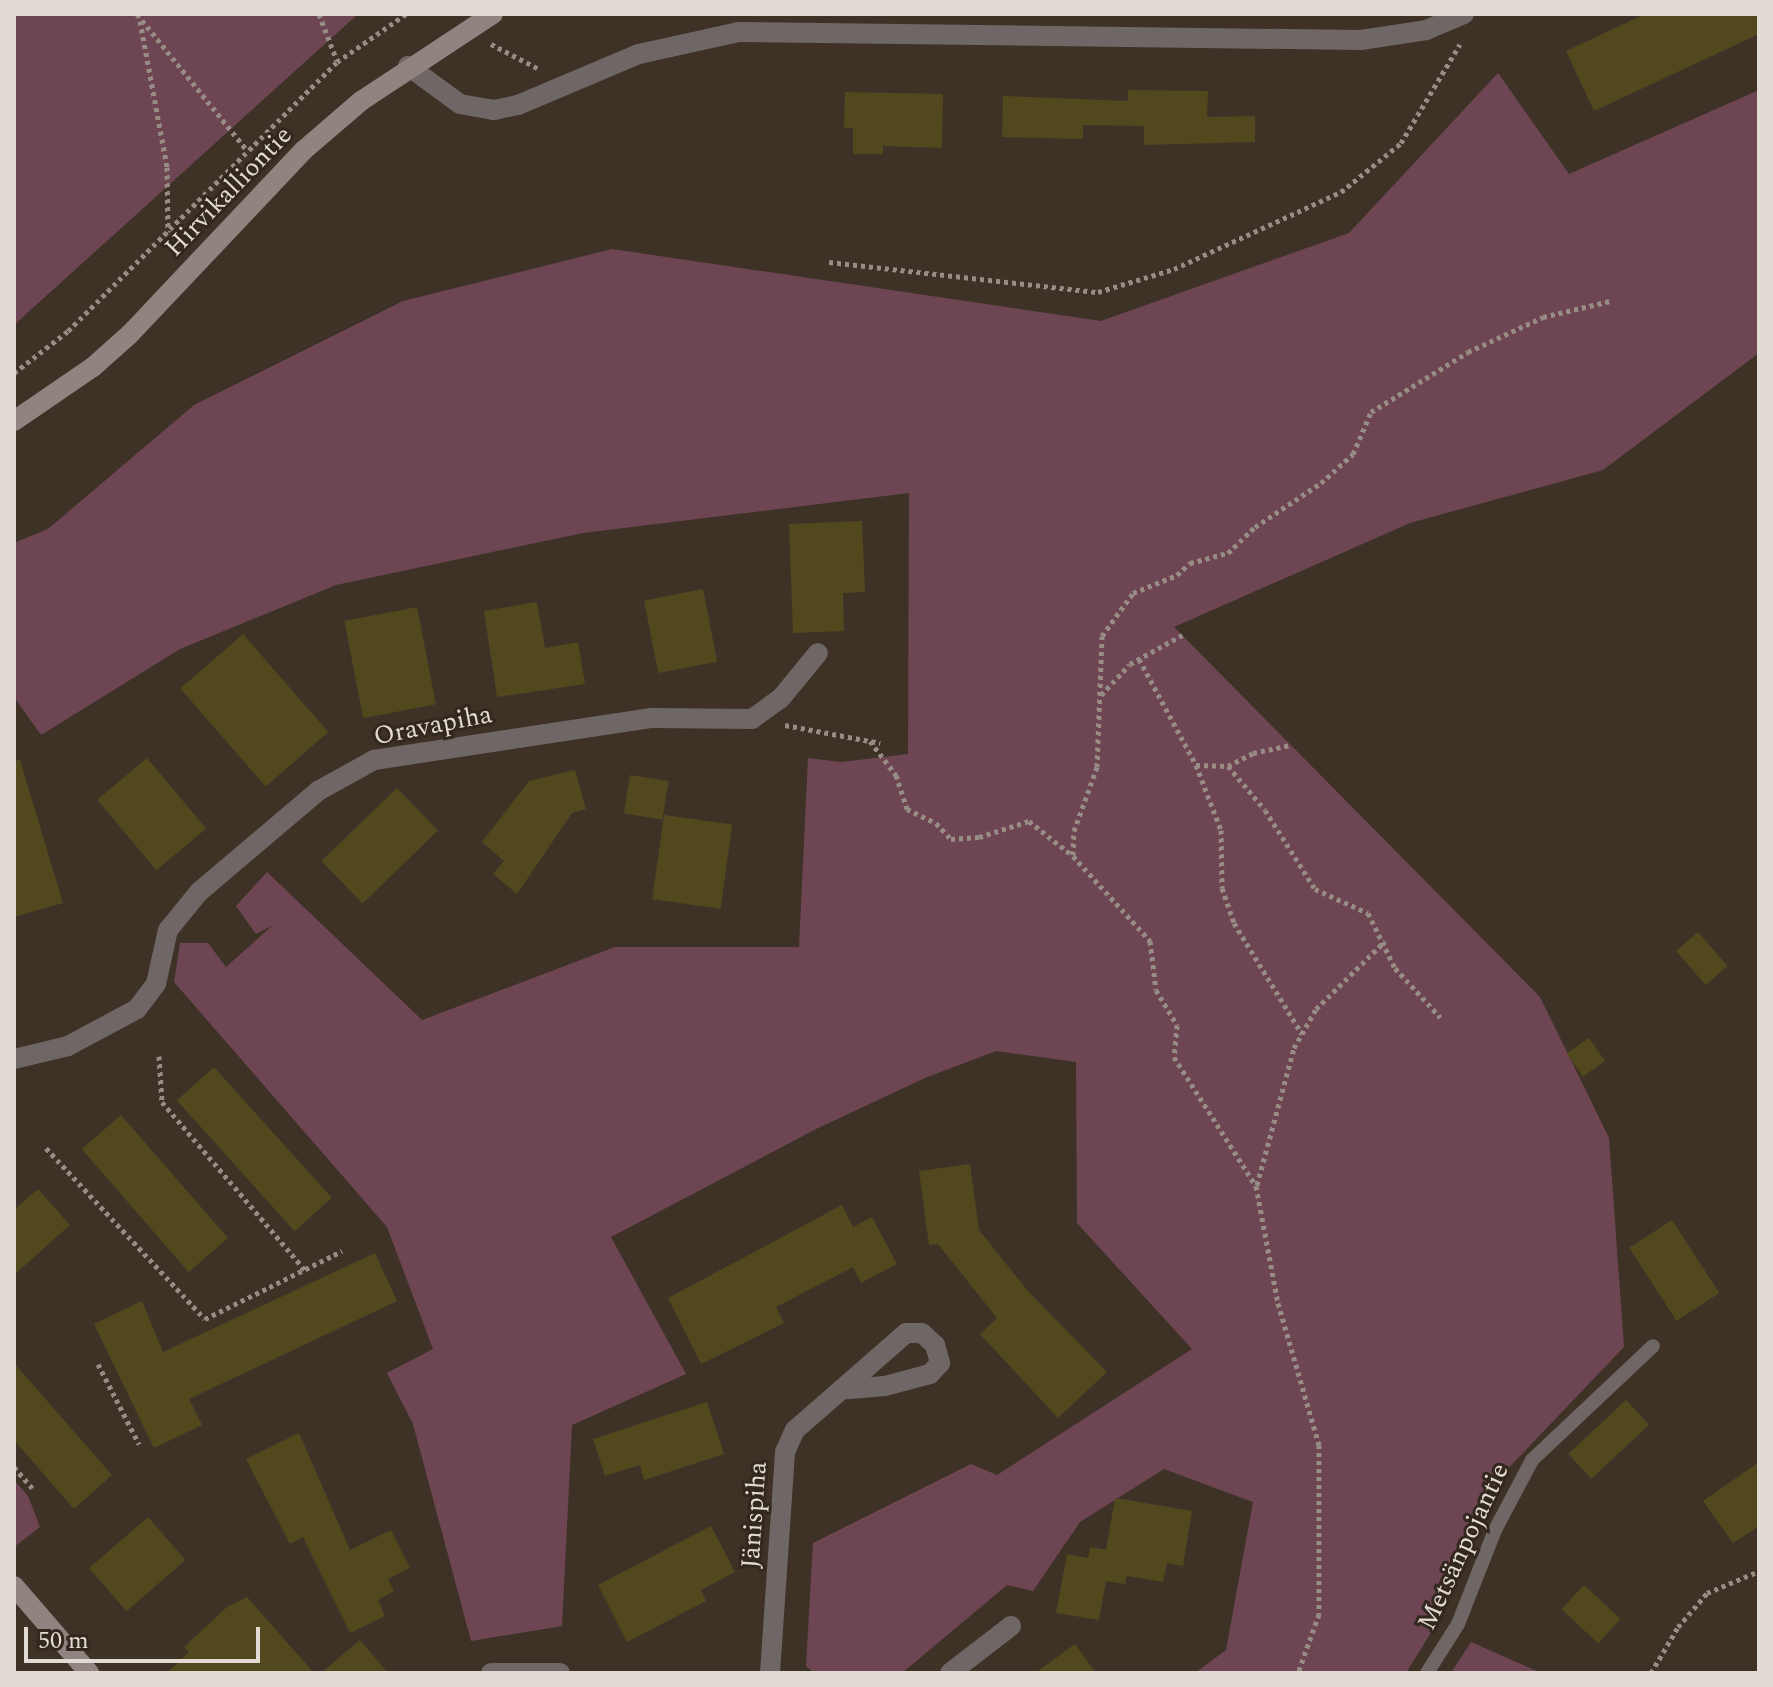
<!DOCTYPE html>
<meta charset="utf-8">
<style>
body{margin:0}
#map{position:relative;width:1773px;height:1687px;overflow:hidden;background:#3e3227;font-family:Spectral,serif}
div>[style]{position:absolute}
.green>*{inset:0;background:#6e4653}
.building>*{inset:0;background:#52481e;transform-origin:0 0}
.path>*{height:5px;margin-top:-2.5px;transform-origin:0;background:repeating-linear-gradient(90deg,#978d85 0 4px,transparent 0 8px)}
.lane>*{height:14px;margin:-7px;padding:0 7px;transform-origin:7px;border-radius:7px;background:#6f6765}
.street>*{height:20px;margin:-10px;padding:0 10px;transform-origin:10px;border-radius:10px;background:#6f6765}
.secondary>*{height:20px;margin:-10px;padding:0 10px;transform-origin:10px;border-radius:10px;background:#908380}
span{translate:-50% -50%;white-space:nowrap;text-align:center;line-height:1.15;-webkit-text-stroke:6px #33281d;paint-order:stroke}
.street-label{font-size:26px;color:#e2dad4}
.frame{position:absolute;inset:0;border:16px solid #e2dad4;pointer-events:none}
.scale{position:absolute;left:24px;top:1627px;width:236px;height:36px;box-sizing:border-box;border:4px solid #e2dad4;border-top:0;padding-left:10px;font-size:24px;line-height:28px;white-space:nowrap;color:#e2dad4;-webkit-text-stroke:6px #33281d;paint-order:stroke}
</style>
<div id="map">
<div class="green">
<i style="clip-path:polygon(14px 14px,358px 14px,14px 325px)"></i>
<i style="clip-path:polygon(1498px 73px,1569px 174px,1759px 90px,1759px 353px,1603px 470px,1410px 523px,1174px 627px,1540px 997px,1609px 1138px,1624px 1347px,1498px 1479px,1435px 1626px,1406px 1673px,1195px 1673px,1226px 1650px,1253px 1502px,1164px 1469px,1080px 1522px,1033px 1591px,1007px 1585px,902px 1673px,814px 1673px,806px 1666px,813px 1543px,971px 1464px,997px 1475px,1192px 1349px,1077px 1223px,1076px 1062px,996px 1051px,925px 1078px,816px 1129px,611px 1237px,686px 1374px,572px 1425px,562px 1626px,471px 1641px,413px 1424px,387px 1373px,433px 1349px,387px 1227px,174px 982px,180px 943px,208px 943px,226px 967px,273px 925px,256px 934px,236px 906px,267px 872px,422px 1020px,615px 947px,799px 947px,808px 758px,841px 762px,908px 754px,909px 493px,583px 533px,336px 585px,180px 649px,41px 735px,14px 697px,14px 543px,48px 529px,194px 405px,403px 301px,612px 249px,1101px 321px,1349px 233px)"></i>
<i style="clip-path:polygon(14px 1480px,28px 1496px,40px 1527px,14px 1547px)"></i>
<i style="clip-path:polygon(1471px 1642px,1541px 1673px,1451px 1673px)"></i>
</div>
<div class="building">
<i style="clip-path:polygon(1645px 14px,1759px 14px,1759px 34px,1594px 111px,1566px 51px)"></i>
<i style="clip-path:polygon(1128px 90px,1208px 91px,1207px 117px,1255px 116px,1255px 142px,1144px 145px,1144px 126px,1083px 125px,1083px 139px,1002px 137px,1003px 96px,1128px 101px)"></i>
<i style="clip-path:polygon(845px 92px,943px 94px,942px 148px,883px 146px,883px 154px,853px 154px,853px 128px,844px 128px)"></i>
<i style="clip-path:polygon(862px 521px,865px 592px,843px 593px,844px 631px,793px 633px,789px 524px)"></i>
<i style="left:703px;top:589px;width:74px;height:60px;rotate:79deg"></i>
<i style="clip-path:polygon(537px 602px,545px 648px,578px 642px,585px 684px,497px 697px,484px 611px)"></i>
<i style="left:417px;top:607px;width:99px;height:74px;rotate:79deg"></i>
<i style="left:243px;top:634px;width:130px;height:83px;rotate:49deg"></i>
<i style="left:147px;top:758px;width:92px;height:65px;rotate:50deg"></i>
<i style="clip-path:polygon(20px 760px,63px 903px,14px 917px,14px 761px)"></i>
<i style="clip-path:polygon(575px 770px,586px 809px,572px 813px,517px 894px,493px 874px,504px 861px,482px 842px,529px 781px)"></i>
<i style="left:630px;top:775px;width:39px;height:39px;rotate:9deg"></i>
<i style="left:397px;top:788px;width:59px;height:105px;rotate:46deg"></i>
<i style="left:664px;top:815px;width:69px;height:85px;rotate:8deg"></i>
<i style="left:1698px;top:932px;width:45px;height:29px;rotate:49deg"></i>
<i style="left:1589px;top:1038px;width:28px;height:27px;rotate:55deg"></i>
<i style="left:214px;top:1067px;width:176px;height:50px;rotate:48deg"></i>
<i style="left:121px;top:1115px;width:163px;height:52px;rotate:49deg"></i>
<i style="clip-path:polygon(970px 1164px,979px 1230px,1027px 1290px,1107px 1372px,1058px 1418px,980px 1334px,997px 1318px,938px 1244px,929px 1245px,919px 1171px)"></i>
<i style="clip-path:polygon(38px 1189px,70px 1225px,14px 1275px,14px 1210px)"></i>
<i style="clip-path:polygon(842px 1205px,853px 1227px,872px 1217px,897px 1264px,861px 1283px,853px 1267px,776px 1307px,784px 1323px,701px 1364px,668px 1298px)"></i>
<i style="left:1672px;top:1220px;width:87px;height:51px;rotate:57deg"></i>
<i style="clip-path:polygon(375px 1253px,397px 1301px,189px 1399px,202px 1425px,154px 1448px,94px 1324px,142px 1301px,163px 1352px)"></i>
<i style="clip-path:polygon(14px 1363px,112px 1475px,74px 1509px,14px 1440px)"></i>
<i style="left:1626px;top:1400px;width:34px;height:79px;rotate:47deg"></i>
<i style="clip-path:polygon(707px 1402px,724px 1454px,644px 1480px,640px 1465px,605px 1476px,593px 1439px)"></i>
<i style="clip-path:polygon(299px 1433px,350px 1550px,391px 1530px,410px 1568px,388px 1579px,394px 1591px,378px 1600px,385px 1616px,350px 1633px,303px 1537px,290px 1544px,246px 1459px)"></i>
<i style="clip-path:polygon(1759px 1462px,1759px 1526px,1733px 1543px,1703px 1501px)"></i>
<i style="clip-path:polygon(1115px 1498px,1192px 1511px,1183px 1566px,1167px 1563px,1163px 1582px,1127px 1576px,1125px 1584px,1106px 1581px,1099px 1620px,1056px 1613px,1067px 1554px,1088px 1558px,1090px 1547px,1106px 1550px)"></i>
<i style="left:148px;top:1517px;width:57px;height:78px;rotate:49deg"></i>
<i style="clip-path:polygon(711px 1526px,735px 1572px,701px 1590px,706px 1601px,627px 1642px,598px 1585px)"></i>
<i style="left:1584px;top:1585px;width:50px;height:33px;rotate:43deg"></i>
<i style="clip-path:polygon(247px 1597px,314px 1673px,167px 1673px,189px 1652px,184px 1647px,227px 1607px)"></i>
<i style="clip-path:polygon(360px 1640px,388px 1673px,321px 1673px)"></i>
<i style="clip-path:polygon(1075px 1644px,1096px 1673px,1035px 1673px)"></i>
</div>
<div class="path">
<i style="left:137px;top:14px;width:174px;rotate:51.1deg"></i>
<i style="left:319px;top:14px;width:50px;rotate:69deg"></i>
<i style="left:140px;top:21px;width:148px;rotate:79.5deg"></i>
<i style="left:167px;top:167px;width:65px;rotate:89.1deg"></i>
<i style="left:491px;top:44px;width:56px;rotate:27.5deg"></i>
<i style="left:829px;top:262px;width:271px;rotate:6.4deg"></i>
<i style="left:1098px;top:292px;width:79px;rotate:-16.8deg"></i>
<i style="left:1174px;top:269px;width:184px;rotate:-24.8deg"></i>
<i style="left:1341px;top:192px;width:77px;rotate:-39.2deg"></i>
<i style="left:1401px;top:143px;width:115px;rotate:-59.2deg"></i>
<i style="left:14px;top:373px;width:68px;rotate:-37.9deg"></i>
<i style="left:68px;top:331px;width:380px;rotate:-45deg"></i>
<i style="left:337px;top:62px;width:84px;rotate:-34.8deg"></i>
<i style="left:1139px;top:659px;width:120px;rotate:61.7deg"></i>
<i style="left:1196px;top:765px;width:32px;rotate:2deg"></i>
<i style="left:1228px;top:766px;width:28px;rotate:-27deg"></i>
<i style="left:1253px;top:753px;width:39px;rotate:-12deg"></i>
<i style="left:1101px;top:695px;width:42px;rotate:-46.9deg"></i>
<i style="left:1130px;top:664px;width:60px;rotate:-29.1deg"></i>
<i style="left:785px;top:725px;width:97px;rotate:10.7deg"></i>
<i style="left:870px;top:741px;width:43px;rotate:52.6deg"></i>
<i style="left:896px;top:775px;width:36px;rotate:72deg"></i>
<i style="left:907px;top:809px;width:32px;rotate:26deg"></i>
<i style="left:936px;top:823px;width:22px;rotate:47deg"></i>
<i style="left:951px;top:839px;width:28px;rotate:-4deg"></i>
<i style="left:979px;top:837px;width:52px;rotate:-17.7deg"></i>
<i style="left:1029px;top:821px;width:56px;rotate:38.5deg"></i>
<i style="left:1073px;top:856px;width:115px;rotate:47.8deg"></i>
<i style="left:1150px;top:941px;width:49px;rotate:83deg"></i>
<i style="left:1156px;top:990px;width:41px;rotate:59deg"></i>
<i style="left:1177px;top:1025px;width:32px;rotate:95deg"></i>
<i style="left:1174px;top:1057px;width:153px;rotate:57.6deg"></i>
<i style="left:1256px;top:1186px;width:119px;rotate:79.4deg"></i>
<i style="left:1278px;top:1303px;width:148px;rotate:73.9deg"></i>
<i style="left:1319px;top:1445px;width:169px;rotate:90deg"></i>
<i style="left:1319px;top:1614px;width:63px;rotate:109.6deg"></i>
<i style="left:1196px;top:765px;width:70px;rotate:69deg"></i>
<i style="left:1221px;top:830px;width:58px;rotate:89deg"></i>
<i style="left:1222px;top:888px;width:37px;rotate:71deg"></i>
<i style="left:1234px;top:923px;width:130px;rotate:58.5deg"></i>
<i style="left:1228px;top:766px;width:57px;rotate:49.9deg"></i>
<i style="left:1265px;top:810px;width:93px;rotate:57.7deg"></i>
<i style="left:1315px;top:889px;width:58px;rotate:24.4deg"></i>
<i style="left:1368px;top:913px;width:61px;rotate:63.9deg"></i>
<i style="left:1395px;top:968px;width:67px;rotate:47.4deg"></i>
<i style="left:1073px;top:855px;width:24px;rotate:-88deg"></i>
<i style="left:1074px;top:831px;width:68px;rotate:-70.2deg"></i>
<i style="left:1097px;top:767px;width:131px;rotate:-87.8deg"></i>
<i style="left:1102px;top:636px;width:53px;rotate:-54.2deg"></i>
<i style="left:1133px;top:593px;width:48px;rotate:-22.2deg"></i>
<i style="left:1177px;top:575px;width:18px;rotate:-43deg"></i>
<i style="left:1190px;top:563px;width:39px;rotate:-15deg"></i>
<i style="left:1228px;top:553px;width:37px;rotate:-44deg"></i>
<i style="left:1255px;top:527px;width:79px;rotate:-33.7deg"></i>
<i style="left:1321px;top:483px;width:43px;rotate:-42.2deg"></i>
<i style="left:1353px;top:454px;width:46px;rotate:-66.8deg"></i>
<i style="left:1371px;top:412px;width:114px;rotate:-31.7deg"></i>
<i style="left:1468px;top:352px;width:83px;rotate:-25deg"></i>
<i style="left:1543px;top:317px;width:69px;rotate:-13.4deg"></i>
<i style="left:159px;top:1056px;width:46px;rotate:86.3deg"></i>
<i style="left:162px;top:1102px;width:221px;rotate:49.6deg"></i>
<i style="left:46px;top:1148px;width:233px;rotate:47.1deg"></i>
<i style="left:205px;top:1319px;width:153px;rotate:-26.4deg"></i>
<i style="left:1257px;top:1185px;width:142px;rotate:-74.9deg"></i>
<i style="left:1294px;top:1048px;width:45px;rotate:-60.6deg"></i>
<i style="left:1316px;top:1009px;width:97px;rotate:-44.6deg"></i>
<i style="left:98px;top:1364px;width:90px;rotate:62.9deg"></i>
<i style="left:14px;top:1467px;width:28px;rotate:49deg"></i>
<i style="left:1651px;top:1673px;width:53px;rotate:-59.6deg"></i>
<i style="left:1678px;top:1627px;width:45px;rotate:-49.5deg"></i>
<i style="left:1707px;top:1593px;width:56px;rotate:-22.9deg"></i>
</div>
<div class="lane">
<i style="left:1427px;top:1673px;width:58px;rotate:-57.7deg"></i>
<i style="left:1458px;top:1624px;width:101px;rotate:-68.5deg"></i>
<i style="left:1495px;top:1530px;width:79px;rotate:-62.1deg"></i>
<i style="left:1532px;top:1460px;width:166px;rotate:-43.3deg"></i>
</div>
<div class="street">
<i style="left:408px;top:66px;width:64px;rotate:36.2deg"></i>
<i style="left:460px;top:104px;width:35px;rotate:10deg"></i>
<i style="left:494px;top:110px;width:25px;rotate:-12deg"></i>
<i style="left:518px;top:105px;width:131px;rotate:-22.9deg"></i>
<i style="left:639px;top:54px;width:101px;rotate:-12.5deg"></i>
<i style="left:738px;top:32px;width:623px;rotate:0.74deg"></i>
<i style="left:1361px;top:40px;width:66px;rotate:-8.7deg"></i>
<i style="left:1426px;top:30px;width:41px;rotate:-22.8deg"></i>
<i style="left:14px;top:1059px;width:56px;rotate:-13.5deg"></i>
<i style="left:68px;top:1046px;width:78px;rotate:-28.2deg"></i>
<i style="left:137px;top:1009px;width:31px;rotate:-53deg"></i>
<i style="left:156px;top:984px;width:55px;rotate:-77.5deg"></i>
<i style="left:168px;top:930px;width:49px;rotate:-50.8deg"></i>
<i style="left:199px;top:892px;width:156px;rotate:-40.3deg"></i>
<i style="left:318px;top:791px;width:64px;rotate:-29deg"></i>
<i style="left:374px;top:760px;width:281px;rotate:-8.6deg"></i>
<i style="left:652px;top:718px;width:100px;rotate:0.6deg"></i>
<i style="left:752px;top:719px;width:36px;rotate:-36deg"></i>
<i style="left:781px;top:698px;width:58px;rotate:-50.6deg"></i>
<i style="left:491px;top:1673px;width:69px"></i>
<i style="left:770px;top:1673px;width:222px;rotate:-86.1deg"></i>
<i style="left:785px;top:1452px;width:24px;rotate:-66deg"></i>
<i style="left:795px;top:1430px;width:147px;rotate:-41.1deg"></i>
<i style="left:906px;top:1333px;width:16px"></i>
<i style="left:922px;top:1333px;width:18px;rotate:43deg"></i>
<i style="left:935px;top:1345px;width:19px;rotate:74deg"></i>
<i style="left:940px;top:1363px;width:15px;rotate:132deg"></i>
<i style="left:930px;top:1374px;width:47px;rotate:165.1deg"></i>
<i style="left:885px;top:1386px;width:38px;rotate:175deg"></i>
<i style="left:950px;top:1673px;width:77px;rotate:-37.6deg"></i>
</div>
<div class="secondary">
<i style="left:14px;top:421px;width:96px;rotate:-34.4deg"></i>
<i style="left:93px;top:367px;width:50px;rotate:-41.7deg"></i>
<i style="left:130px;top:334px;width:253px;rotate:-46.6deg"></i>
<i style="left:304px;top:150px;width:75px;rotate:-40.7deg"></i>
<i style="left:361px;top:101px;width:158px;rotate:-33.4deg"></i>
<i style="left:14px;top:1586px;width:115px;rotate:49.2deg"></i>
</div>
<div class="street-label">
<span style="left:229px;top:192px;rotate:-46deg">Hirvikalliontie</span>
<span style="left:433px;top:726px;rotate:-11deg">Oravapiha</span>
<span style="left:755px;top:1515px;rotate:-86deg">Jänispiha</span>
<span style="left:1464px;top:1547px;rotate:-65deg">Metsänpojantie</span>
</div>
<div class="frame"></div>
<div class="scale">50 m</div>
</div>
